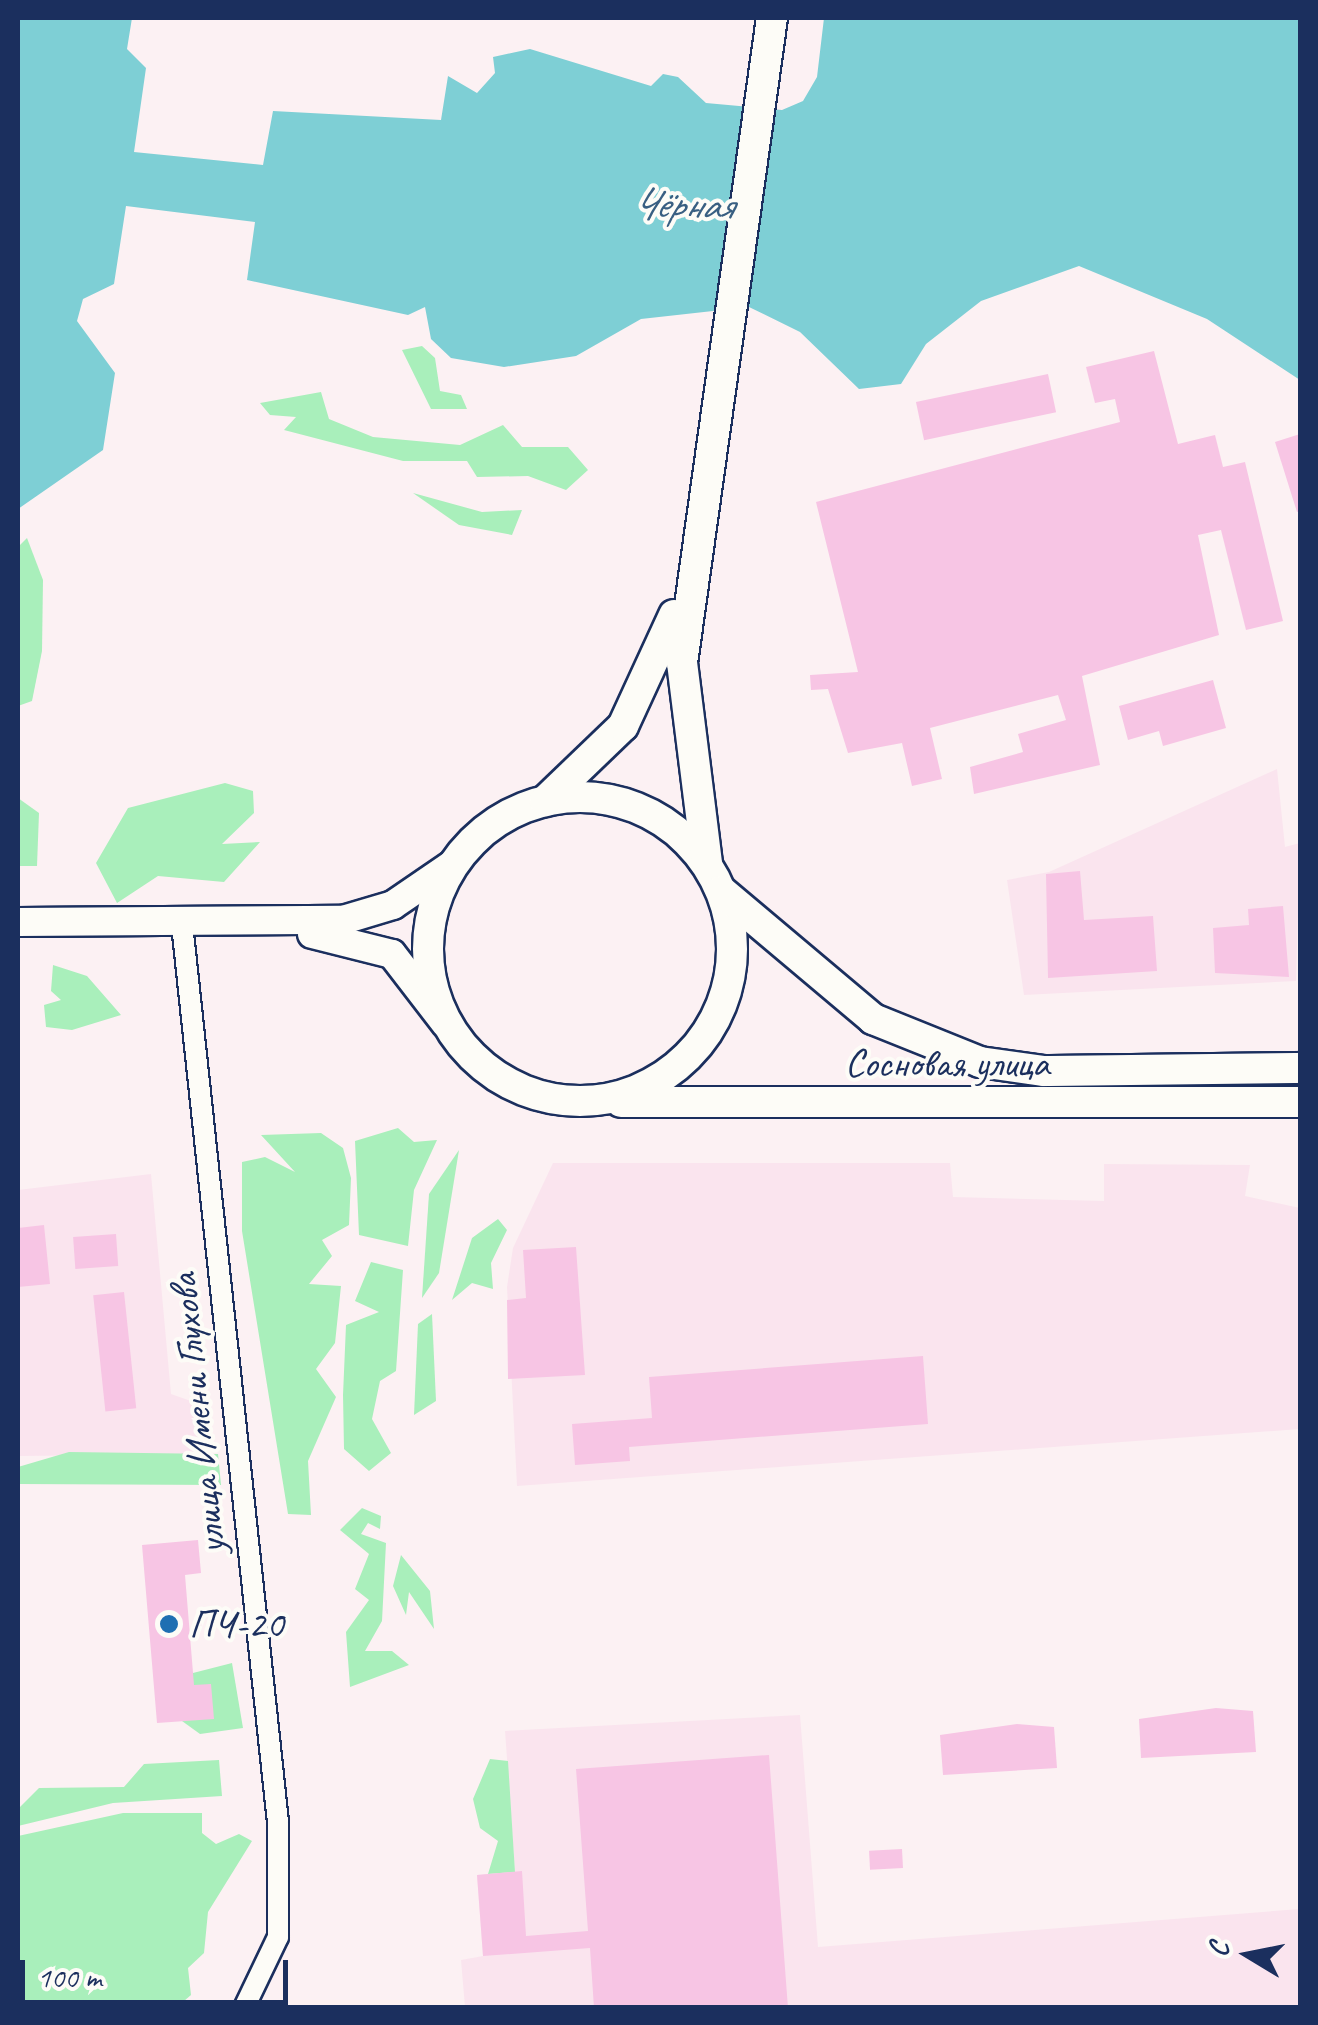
<!DOCTYPE html>
<meta charset="utf-8">
<style>
body{margin:0}
#map{position:relative;width:1318px;height:2025px;overflow:hidden;background:#fcf1f3;font-family:Caveat,sans-serif}
div>[style]{position:absolute}
.built>*{inset:0;background:#fae4ee}
.green>*{inset:0;background:#a9efbb}
.water>*{inset:0;background:#7ecfd5}
.building>*{inset:0;background:#f7c5e4;transform-origin:0 0}
.roads{filter:drop-shadow(2px 0 #1b2f5e) drop-shadow(-2px 0 #1b2f5e) drop-shadow(0 2px #1b2f5e) drop-shadow(0 -2px #1b2f5e)}
.street>*{height:20px;margin:-10px;padding:0 10px;transform-origin:10px;border-radius:10px;background:#fdfcf7}
.secondary>*{height:28px;margin:-14px;padding:0 14px;transform-origin:14px;border-radius:14px;background:#fdfcf7}
.primary>*{height:30px;margin:-15px;padding:0 15px;transform-origin:15px;border-radius:15px;background:#fdfcf7}
.primary>.ring{margin:-15px;padding:0;box-sizing:content-box;background:none;border:30px solid #fdfcf7;border-radius:50%}
.dots>*{width:28px;height:28px;translate:-50% -50%;box-sizing:border-box;border:5px solid #fdfcf7;border-radius:50%}
span{translate:-50% -50%;white-space:nowrap;text-align:center;line-height:1.15;-webkit-text-stroke:8px #fdfcf7;paint-order:stroke}
.street-label{font-size:40px;color:#1b2f5e}
.poi-label{font-size:40px;color:#1b2f5e}
.left{translate:0 -50%;text-align:left}
.water-label{font-size:42px;color:#395f82;font-style:italic}
.frame{position:absolute;inset:0;border:20px solid #1b2f5e;pointer-events:none}
.north{position:absolute;left:1198px;top:1905px;width:100px;height:100px;-webkit-text-stroke:8px #fdfcf7;paint-order:stroke;rotate:280deg;font-size:28px;font-weight:700;line-height:40px;text-align:center;color:#1b2f5e}
.north::after{content:'';display:block;margin:auto;width:35px;height:45px;background:#1b2f5e;clip-path:polygon(50% 0,100% 100%,50% 72%,0 100%)}
.scale{position:absolute;left:20px;top:1960px;width:268px;height:45px;box-sizing:border-box;border:5px solid #1b2f5e;border-top:0;padding-left:12px;font-size:30px;line-height:35px;white-space:nowrap;color:#1b2f5e;-webkit-text-stroke:8px #fdfcf7;paint-order:stroke}
</style>
<div id="map">
<div class="built">
<i style="clip-path:polygon(1277px 769px,1285px 847px,1300px 843px,1296px 981px,1024px 995px,1007px 880px,1049px 872px)"></i>
<i style="clip-path:polygon(553px 1163px,950px 1163px,953px 1197px,1104px 1201px,1104px 1164px,1250px 1165px,1245px 1196px,1300px 1208px,1300px 1429px,517px 1486px,507px 1287px,513px 1248px)"></i>
<i style="clip-path:polygon(151px 1174px,171px 1394px,205px 1406px,209px 1454px,18px 1456px,18px 1190px)"></i>
<i style="clip-path:polygon(800px 1715px,818px 1947px,1300px 1909px,1300px 2007px,465px 2007px,461px 1960px,483px 1956px,477px 1875px,515px 1871px,505px 1731px)"></i>
</div>
<div class="green">
<i style="clip-path:polygon(422px 346px,435px 358px,440px 391px,461px 395px,467px 409px,431px 409px,402px 350px)"></i>
<i style="clip-path:polygon(321px 392px,329px 419px,373px 437px,460px 445px,503px 425px,522px 447px,568px 447px,588px 470px,566px 490px,528px 476px,477px 477px,467px 461px,403px 461px,284px 430px,296px 417px,270px 415px,260px 403px)"></i>
<i style="clip-path:polygon(413px 493px,482px 512px,522px 510px,512px 535px,459px 525px)"></i>
<i style="clip-path:polygon(27px 538px,43px 580px,42px 651px,32px 701px,18px 706px,18px 547px)"></i>
<i style="clip-path:polygon(225px 783px,253px 791px,254px 813px,222px 844px,260px 842px,224px 882px,158px 876px,117px 903px,96px 863px,128px 808px)"></i>
<i style="clip-path:polygon(18px 798px,39px 813px,37px 866px,18px 866px)"></i>
<i style="clip-path:polygon(53px 965px,87px 976px,121px 1015px,72px 1030px,46px 1027px,44px 1005px,61px 1000px,51px 991px)"></i>
<i style="clip-path:polygon(398px 1128px,414px 1142px,437px 1140px,414px 1190px,408px 1246px,359px 1235px,355px 1141px)"></i>
<i style="clip-path:polygon(321px 1133px,343px 1148px,351px 1178px,349px 1225px,322px 1240px,332px 1256px,309px 1284px,341px 1286px,335px 1343px,316px 1369px,336px 1397px,308px 1461px,311px 1515px,288px 1514px,242px 1231px,242px 1162px,265px 1157px,295px 1172px,261px 1135px)"></i>
<i style="clip-path:polygon(459px 1150px,439px 1273px,422px 1298px,429px 1194px)"></i>
<i style="clip-path:polygon(498px 1219px,507px 1230px,491px 1263px,493px 1289px,472px 1283px,452px 1300px,472px 1238px)"></i>
<i style="clip-path:polygon(371px 1262px,403px 1270px,396px 1371px,380px 1381px,372px 1419px,391px 1453px,369px 1471px,344px 1449px,343px 1395px,346px 1325px,379px 1312px,355px 1301px)"></i>
<i style="clip-path:polygon(432px 1314px,436px 1401px,414px 1415px,418px 1324px)"></i>
<i style="clip-path:polygon(69px 1452px,218px 1454px,221px 1485px,18px 1484px,18px 1467px)"></i>
<i style="clip-path:polygon(362px 1508px,381px 1516px,380px 1529px,368px 1523px,361px 1534px,386px 1543px,382px 1621px,365px 1651px,392px 1651px,409px 1665px,350px 1687px,346px 1632px,369px 1600px,355px 1589px,369px 1554px,340px 1530px)"></i>
<i style="clip-path:polygon(401px 1555px,430px 1591px,434px 1629px,409px 1592px,406px 1615px,393px 1586px)"></i>
<i style="clip-path:polygon(232px 1663px,243px 1728px,200px 1734px,182px 1721px,193px 1673px)"></i>
<i style="clip-path:polygon(490px 1759px,508px 1761px,515px 1872px,488px 1874px,498px 1841px,480px 1828px,473px 1799px)"></i>
<i style="clip-path:polygon(219px 1760px,222px 1796px,113px 1803px,18px 1826px,18px 1809px,39px 1788px,124px 1787px,144px 1764px)"></i>
<i style="clip-path:polygon(123px 1813px,202px 1813px,202px 1833px,216px 1844px,239px 1834px,252px 1841px,208px 1912px,204px 1953px,188px 1968px,191px 1995px,177px 2007px,18px 2007px,18px 1836px)"></i>
</div>
<div class="water">
<i style="clip-path:polygon(18px 18px,132px 18px,127px 49px,146px 68px,134px 152px,263px 165px,273px 111px,441px 120px,448px 76px,477px 93px,495px 73px,493px 57px,530px 49px,651px 86px,663px 74px,678px 77px,706px 103px,782px 110px,803px 101px,817px 77px,824px 18px,1300px 18px,1300px 380px,1207px 319px,1079px 266px,981px 301px,926px 344px,901px 384px,859px 389px,800px 332px,749px 307px,641px 319px,576px 356px,504px 367px,451px 358px,431px 339px,425px 307px,408px 315px,247px 280px,255px 222px,126px 206px,114px 284px,83px 299px,77px 321px,115px 373px,103px 450px,18px 509px)"></i>
</div>
<div class="building">
<i style="clip-path:polygon(1154px 351px,1178px 444px,1215px 435px,1223px 467px,1245px 462px,1283px 621px,1246px 630px,1221px 530px,1198px 535px,1219px 635px,1082px 676px,1100px 765px,974px 794px,970px 767px,1023px 752px,1018px 734px,1066px 720px,1058px 695px,930px 728px,942px 779px,912px 786px,902px 743px,848px 753px,828px 689px,811px 690px,810px 675px,858px 672px,816px 502px,1120px 422px,1115px 399px,1095px 403px,1086px 367px)"></i>
<i style="left:1048px;top:374px;width:39px;height:135px;rotate:78deg"></i>
<i style="clip-path:polygon(1300px 434px,1300px 511px,1297px 512px,1275px 442px)"></i>
<i style="clip-path:polygon(1213px 680px,1226px 728px,1163px 746px,1159px 731px,1128px 740px,1119px 706px)"></i>
<i style="clip-path:polygon(1080px 871px,1084px 920px,1153px 916px,1157px 971px,1048px 978px,1046px 874px)"></i>
<i style="clip-path:polygon(1283px 906px,1289px 977px,1215px 973px,1213px 928px,1249px 925px,1248px 909px)"></i>
<i style="clip-path:polygon(44px 1225px,50px 1284px,18px 1287px,18px 1228px)"></i>
<i style="left:116px;top:1234px;width:32px;height:43px;rotate:86deg"></i>
<i style="clip-path:polygon(576px 1247px,585px 1375px,508px 1379px,507px 1300px,526px 1298px,523px 1250px)"></i>
<i style="left:124px;top:1292px;width:117px;height:31px;rotate:84deg"></i>
<i style="clip-path:polygon(923px 1356px,928px 1424px,629px 1447px,630px 1461px,575px 1465px,572px 1424px,652px 1418px,649px 1377px)"></i>
<i style="clip-path:polygon(198px 1540px,201px 1573px,185px 1575px,194px 1685px,211px 1684px,214px 1719px,157px 1723px,142px 1545px)"></i>
<i style="clip-path:polygon(1216px 1708px,1253px 1711px,1256px 1752px,1141px 1758px,1139px 1719px)"></i>
<i style="clip-path:polygon(1017px 1724px,1054px 1727px,1057px 1768px,943px 1775px,940px 1735px)"></i>
<i style="clip-path:polygon(769px 1755px,788px 2008px,594px 2008px,590px 1948px,483px 1956px,477px 1875px,522px 1871px,526px 1936px,588px 1931px,576px 1769px)"></i>
<i style="left:902px;top:1849px;width:19px;height:33px;rotate:87deg"></i>
</div>
<div class="roads">
<div class="street">
<i style="left:182px;top:924px;width:904px;rotate:83.9deg"></i>
<i style="left:278px;top:1823px;width:114px;rotate:90deg"></i>
<i style="left:278px;top:1937px;width:79px;rotate:115.6deg"></i>
</div>
<div class="secondary">
<i style="left:18px;top:922px;width:325px;rotate:-0.4deg"></i>
<i style="left:343px;top:920px;width:52px;rotate:-16.7deg"></i>
<i style="left:393px;top:905px;width:73px;rotate:-34.3deg"></i>
<i style="left:312px;top:934px;width:82px;rotate:14deg"></i>
<i style="left:392px;top:954px;width:88px;rotate:52.4deg"></i>
</div>
<div class="primary">
<i class="ring" style="left:428px;top:797px;width:274px;height:274px"></i>
<i style="left:545px;top:801px;width:108px;rotate:-43.9deg"></i>
<i style="left:623px;top:726px;width:122px;rotate:-65.3deg"></i>
<i style="left:707px;top:863px;width:202px;rotate:-97.1deg"></i>
<i style="left:682px;top:663px;width:651px;rotate:-82.06deg"></i>
<i style="left:721px;top:891px;width:199px;rotate:40.1deg"></i>
<i style="left:873px;top:1019px;width:115px;rotate:21.9deg"></i>
<i style="left:980px;top:1062px;width:65px;rotate:8deg"></i>
<i style="left:1044px;top:1071px;width:256px;rotate:-0.7deg"></i>
<i style="left:621px;top:1102px;width:679px"></i>
</div>
</div>
<div class="dots">
<i style="left:169px;top:1624px;background:#1f6fb2"></i>
</div>
<div class="street-label">
<span style="left:947px;top:1063px">Сосновая улица</span>
<span style="left:197px;top:1414px;rotate:-96deg">улица Имени Глухова</span>
</div>
<div class="poi-label">
<span class="left" style="left:189px;top:1624px">ПЧ-20</span>
</div>
<div class="water-label">
<span style="left:682px;top:205px;rotate:1deg">Чёрная</span>
</div>
<div class="frame"></div>
<div class="north">С</div>
<div class="scale">100 m</div>
</div>
